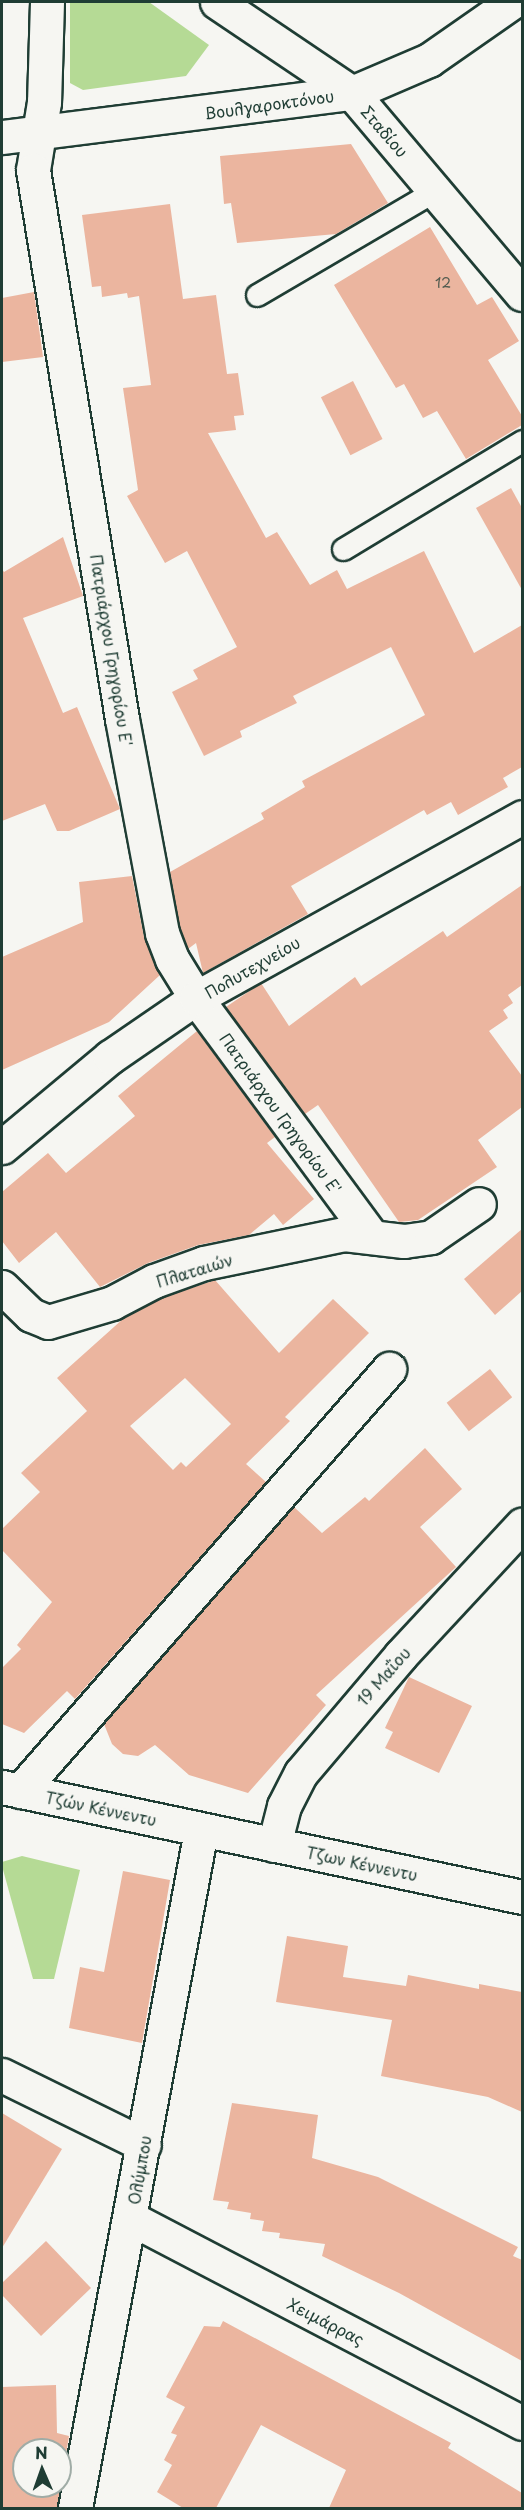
<!DOCTYPE html>
<meta charset="utf-8">
<style>
body{margin:0}
#map{position:relative;width:524px;height:2510px;overflow:hidden;background:#f6f6f2;font-family:"Playpen Sans",sans-serif}
div>[style]{position:absolute}
.green>*{inset:0;background:#b5da95}
.building>*{inset:0;background:#ebb59f;transform-origin:0 0}
.roads{filter:drop-shadow(2px 0 #1f3d34) drop-shadow(-2px 0 #1f3d34) drop-shadow(0 2px #1f3d34) drop-shadow(0 -2px #1f3d34)}
.lane>*{height:21px;margin:-10.5px;padding:0 10.5px;transform-origin:10.5px;border-radius:10.5px;background:#f6f6f2}
.street>*{height:33px;margin:-16.5px;padding:0 16.5px;transform-origin:16.5px;border-radius:16.5px;background:#f6f6f2}
.secondary>*{height:33px;margin:-16.5px;padding:0 16.5px;transform-origin:16.5px;border-radius:16.5px;background:#f6f6f2}
span{translate:-50% -50%;white-space:nowrap;text-align:center;line-height:1.15;-webkit-text-stroke:4.5px #f6f6f2;paint-order:stroke}
.number-label{font-size:14px;color:#525b4f}
.number-label span{-webkit-text-stroke-width:0}
.street-label{font-size:16px;color:#1f3d34}
.frame{position:absolute;inset:0;border:3px solid #1f3d34;pointer-events:none}
.north{position:absolute;left:12px;top:2438px;width:60px;height:60px;box-sizing:border-box;background:#f6f6f2;border:2px solid #a0aca6;border-radius:50%;rotate:358deg;font-size:16px;font-weight:700;line-height:24px;text-align:center;color:#1f3d34}
.north::after{content:'';display:block;margin:auto;width:21px;height:27px;background:#1f3d34;clip-path:polygon(50% 0,100% 100%,50% 72%,0 100%)}
</style>
<div id="map">
<div class="green">
<i style="clip-path:polygon(70px 2px,149px 2px,209px 45px,186px 76px,83px 90px,70px 83px)"></i>
<i style="clip-path:polygon(22px 1856px,80px 1870px,54px 1979px,33px 1979px,2px 1866px,2px 1862px)"></i>
</div>
<div class="building">
<i style="clip-path:polygon(351px 144px,388px 203px,336px 234px,237px 243px,231px 203px,224px 204px,220px 156px)"></i>
<i style="clip-path:polygon(170px 204px,183px 299px,216px 295px,227px 374px,238px 373px,244px 415px,234px 416px,236px 430px,208px 433px,266px 538px,277px 532px,310px 585px,337px 570px,347px 589px,424px 551px,474px 653px,522px 625px,522px 767px,503px 778px,508px 787px,458px 815px,451px 802px,427px 815px,424px 810px,291px 886px,308px 914px,203px 973px,196px 943px,188px 949px,180px 928px,170px 872px,264px 819px,261px 813px,305px 787px,302px 781px,425px 715px,391px 647px,293px 696px,297px 703px,240px 731px,242px 737px,204px 756px,172px 692px,198px 679px,193px 670px,237px 647px,187px 551px,165px 563px,127px 496px,138px 490px,123px 388px,151px 385px,139px 296px,128px 298px,127px 293px,102px 297px,101px 286px,92px 287px,82px 215px)"></i>
<i style="clip-path:polygon(430px 227px,477px 305px,492px 297px,519px 341px,488px 360px,522px 416px,522px 425px,466px 459px,437px 411px,423px 418px,404px 384px,396px 388px,334px 285px)"></i>
<i style="clip-path:polygon(34px 292px,43px 357px,2px 362px,2px 298px)"></i>
<i style="left:353px;top:381px;width:65px;height:36px;rotate:63deg"></i>
<i style="clip-path:polygon(511px 488px,522px 508px,522px 590px,476px 508px)"></i>
<i style="clip-path:polygon(63px 537px,83px 596px,23px 618px,63px 713px,77px 707px,120px 809px,69px 831px,57px 831px,45px 804px,2px 821px,2px 569px,4px 572px)"></i>
<i style="clip-path:polygon(132px 876px,144px 937px,160px 975px,109px 1022px,2px 1070px,2px 957px,83px 922px,79px 882px)"></i>
<i style="clip-path:polygon(522px 885px,522px 985px,508px 995px,513px 1003px,503px 1010px,508px 1018px,489px 1031px,522px 1076px,522px 1107px,478px 1140px,497px 1167px,418px 1220px,399px 1222px,318px 1105px,305px 1114px,226px 1007px,261px 983px,289px 1026px,355px 977px,361px 986px,443px 931px,447px 937px)"></i>
<i style="clip-path:polygon(197px 1031px,275px 1137px,267px 1143px,314px 1199px,283px 1225px,274px 1214px,249px 1235px,198px 1245px,148px 1263px,100px 1287px,56px 1232px,19px 1263px,2px 1241px,2px 1192px,48px 1153px,66px 1173px,135px 1116px,118px 1096px)"></i>
<i style="clip-path:polygon(522px 1229px,522px 1291px,495px 1315px,464px 1279px)"></i>
<i style="clip-path:polygon(evenodd,215px 1280px,279px 1353px,333px 1299px,369px 1333px,285px 1417px,290px 1421px,246px 1464px,266px 1482px,75px 1699px,67px 1691px,24px 1733px,2px 1724px,2px 1668px,21px 1649px,17px 1645px,52px 1602px,2px 1550px,2px 1529px,40px 1492px,21px 1473px,87px 1411px,57px 1378px,124px 1318px,162px 1298px,215px 1280px,185px 1378px,231px 1424px,186px 1467px,181px 1462px,173px 1470px,130px 1426px,185px 1378px)"></i>
<i style="left:490px;top:1369px;width:36px;height:55px;rotate:52deg"></i>
<i style="clip-path:polygon(425px 1448px,462px 1489px,420px 1527px,456px 1567px,316px 1695px,326px 1705px,248px 1793px,189px 1775px,155px 1745px,138px 1756px,123px 1754px,112px 1744px,104px 1724px,294px 1507px,322px 1533px,365px 1497px,369px 1501px)"></i>
<i style="clip-path:polygon(409px 1677px,472px 1706px,439px 1773px,385px 1748px,393px 1732px,385px 1728px)"></i>
<i style="clip-path:polygon(123px 1871px,170px 1880px,142px 2043px,69px 2028px,80px 1967px,104px 1972px)"></i>
<i style="clip-path:polygon(287px 1936px,348px 1946px,343px 1977px,406px 1986px,408px 1975px,479px 1989px,479px 1984px,522px 1992px,522px 2112px,488px 2097px,381px 2076px,392px 2020px,276px 2002px)"></i>
<i style="clip-path:polygon(232px 2103px,318px 2115px,312px 2158px,378px 2177px,518px 2247px,513px 2256px,522px 2260px,522px 2361px,399px 2293px,322px 2256px,325px 2244px,279px 2238px,280px 2233px,262px 2231px,264px 2221px,250px 2219px,251px 2213px,227px 2209px,229px 2202px,213px 2200px)"></i>
<i style="clip-path:polygon(2px 2113px,62px 2149px,2px 2248px)"></i>
<i style="clip-path:polygon(46px 2241px,91px 2288px,41px 2336px,2px 2295px,2px 2283px)"></i>
<i style="clip-path:polygon(223px 2321px,451px 2443px,448px 2448px,522px 2493px,522px 2508px,329px 2508px,346px 2470px,261px 2425px,216px 2508px,183px 2508px,157px 2492px,172px 2465px,164px 2460px,177px 2435px,171px 2433px,185px 2407px,166px 2397px,204px 2326px,220px 2327px)"></i>
<i style="clip-path:polygon(evenodd,56px 2385px,57px 2433px,69px 2436px,57px 2508px,2px 2508px,2px 2387px,56px 2385px,24px 2450px,60px 2450px,60px 2486px,24px 2486px,24px 2450px)"></i>
</div>
<div class="roads">
<div class="lane">
<i style="left:257px;top:295px;width:208px;rotate:-30.4deg"></i>
<i style="left:343px;top:549px;width:209px;rotate:-31.1deg"></i>
</div>
<div class="street">
<i style="left:47px;top:2px;width:100px;rotate:91.7deg"></i>
<i style="left:44px;top:102px;width:69px;rotate:99.2deg"></i>
<i style="left:33px;top:170px;width:556px;rotate:80.79deg"></i>
<i style="left:122px;top:719px;width:218px;rotate:79.4deg"></i>
<i style="left:162px;top:933px;width:28px;rotate:69deg"></i>
<i style="left:172px;top:959px;width:46px;rotate:58.4deg"></i>
<i style="left:196px;top:998px;width:295px;rotate:53.6deg"></i>
<i style="left:217px;top:2px;width:163px;rotate:34deg"></i>
<i style="left:352px;top:93px;width:263px;rotate:49.8deg"></i>
<i style="left:2px;top:137px;width:353px;rotate:-7.2deg"></i>
<i style="left:352px;top:93px;width:84px;rotate:-23.2deg"></i>
<i style="left:429px;top:60px;width:101px;rotate:-34.9deg"></i>
<i style="left:2px;top:1287px;width:40px;rotate:44deg"></i>
<i style="left:31px;top:1315px;width:18px;rotate:22deg"></i>
<i style="left:48px;top:1322px;width:67px;rotate:-16.5deg"></i>
<i style="left:112px;top:1303px;width:47px;rotate:-27.6deg"></i>
<i style="left:154px;top:1281px;width:53px;rotate:-19.8deg"></i>
<i style="left:204px;top:1263px;width:143px;rotate:-11.7deg"></i>
<i style="left:344px;top:1234px;width:60px;rotate:6.7deg"></i>
<i style="left:404px;top:1241px;width:27px;rotate:-8deg"></i>
<i style="left:431px;top:1237px;width:58px;rotate:-34.5deg"></i>
<i style="left:20px;top:1791px;width:561px;rotate:-48.83deg"></i>
<i style="left:274px;top:1845px;width:40px;rotate:-75.6deg"></i>
<i style="left:284px;top:1806px;width:37px;rotate:-63deg"></i>
<i style="left:301px;top:1773px;width:155px;rotate:-49.7deg"></i>
<i style="left:401px;top:1655px;width:178px;rotate:-47.1deg"></i>
<i style="left:2px;top:2075px;width:158px;rotate:26.2deg"></i>
<i style="left:130px;top:2218px;width:442px;rotate:27.6deg"></i>
<i style="left:75px;top:2508px;width:690px;rotate:-79.47deg"></i>
</div>
<div class="secondary">
<i style="left:2px;top:1147px;width:141px;rotate:-39.8deg"></i>
<i style="left:110px;top:1057px;width:104px;rotate:-34.5deg"></i>
<i style="left:196px;top:998px;width:373px;rotate:-29deg"></i>
<i style="left:2px;top:1787px;width:532px;rotate:11.94deg"></i>
</div>
</div>
<div class="number-label">
<span style="left:443px;top:283px">12</span>
</div>
<div class="street-label">
<span style="left:269px;top:104px;rotate:-8deg">Βουλγαροκτόνου</span>
<span style="left:385px;top:131px;rotate:49deg">Σταδίου</span>
<span style="left:112px;top:650px;rotate:81deg">Πατριάρχου Γρηγορίου Ε'</span>
<span style="left:252px;top:967px;rotate:-30deg">Πολυτεχνείου</span>
<span style="left:281px;top:1113px;rotate:54deg">Πατριάρχου Γρηγορίου Ε'</span>
<span style="left:194px;top:1270px;rotate:-17deg">Πλαταιών</span>
<span style="left:383px;top:1676px;rotate:-49deg">19 Μαΐου</span>
<span style="left:101px;top:1808px;rotate:12deg">Τζών Κέννεντυ</span>
<span style="left:362px;top:1863px;rotate:12deg">Τζων Κέννεντυ</span>
<span style="left:139px;top:2170px;rotate:-80deg">Ολύμπου</span>
<span style="left:326px;top:2321px;rotate:27deg">Χειμάρρας</span>
</div>
<div class="frame"></div>
<div class="north">N</div>
</div>
